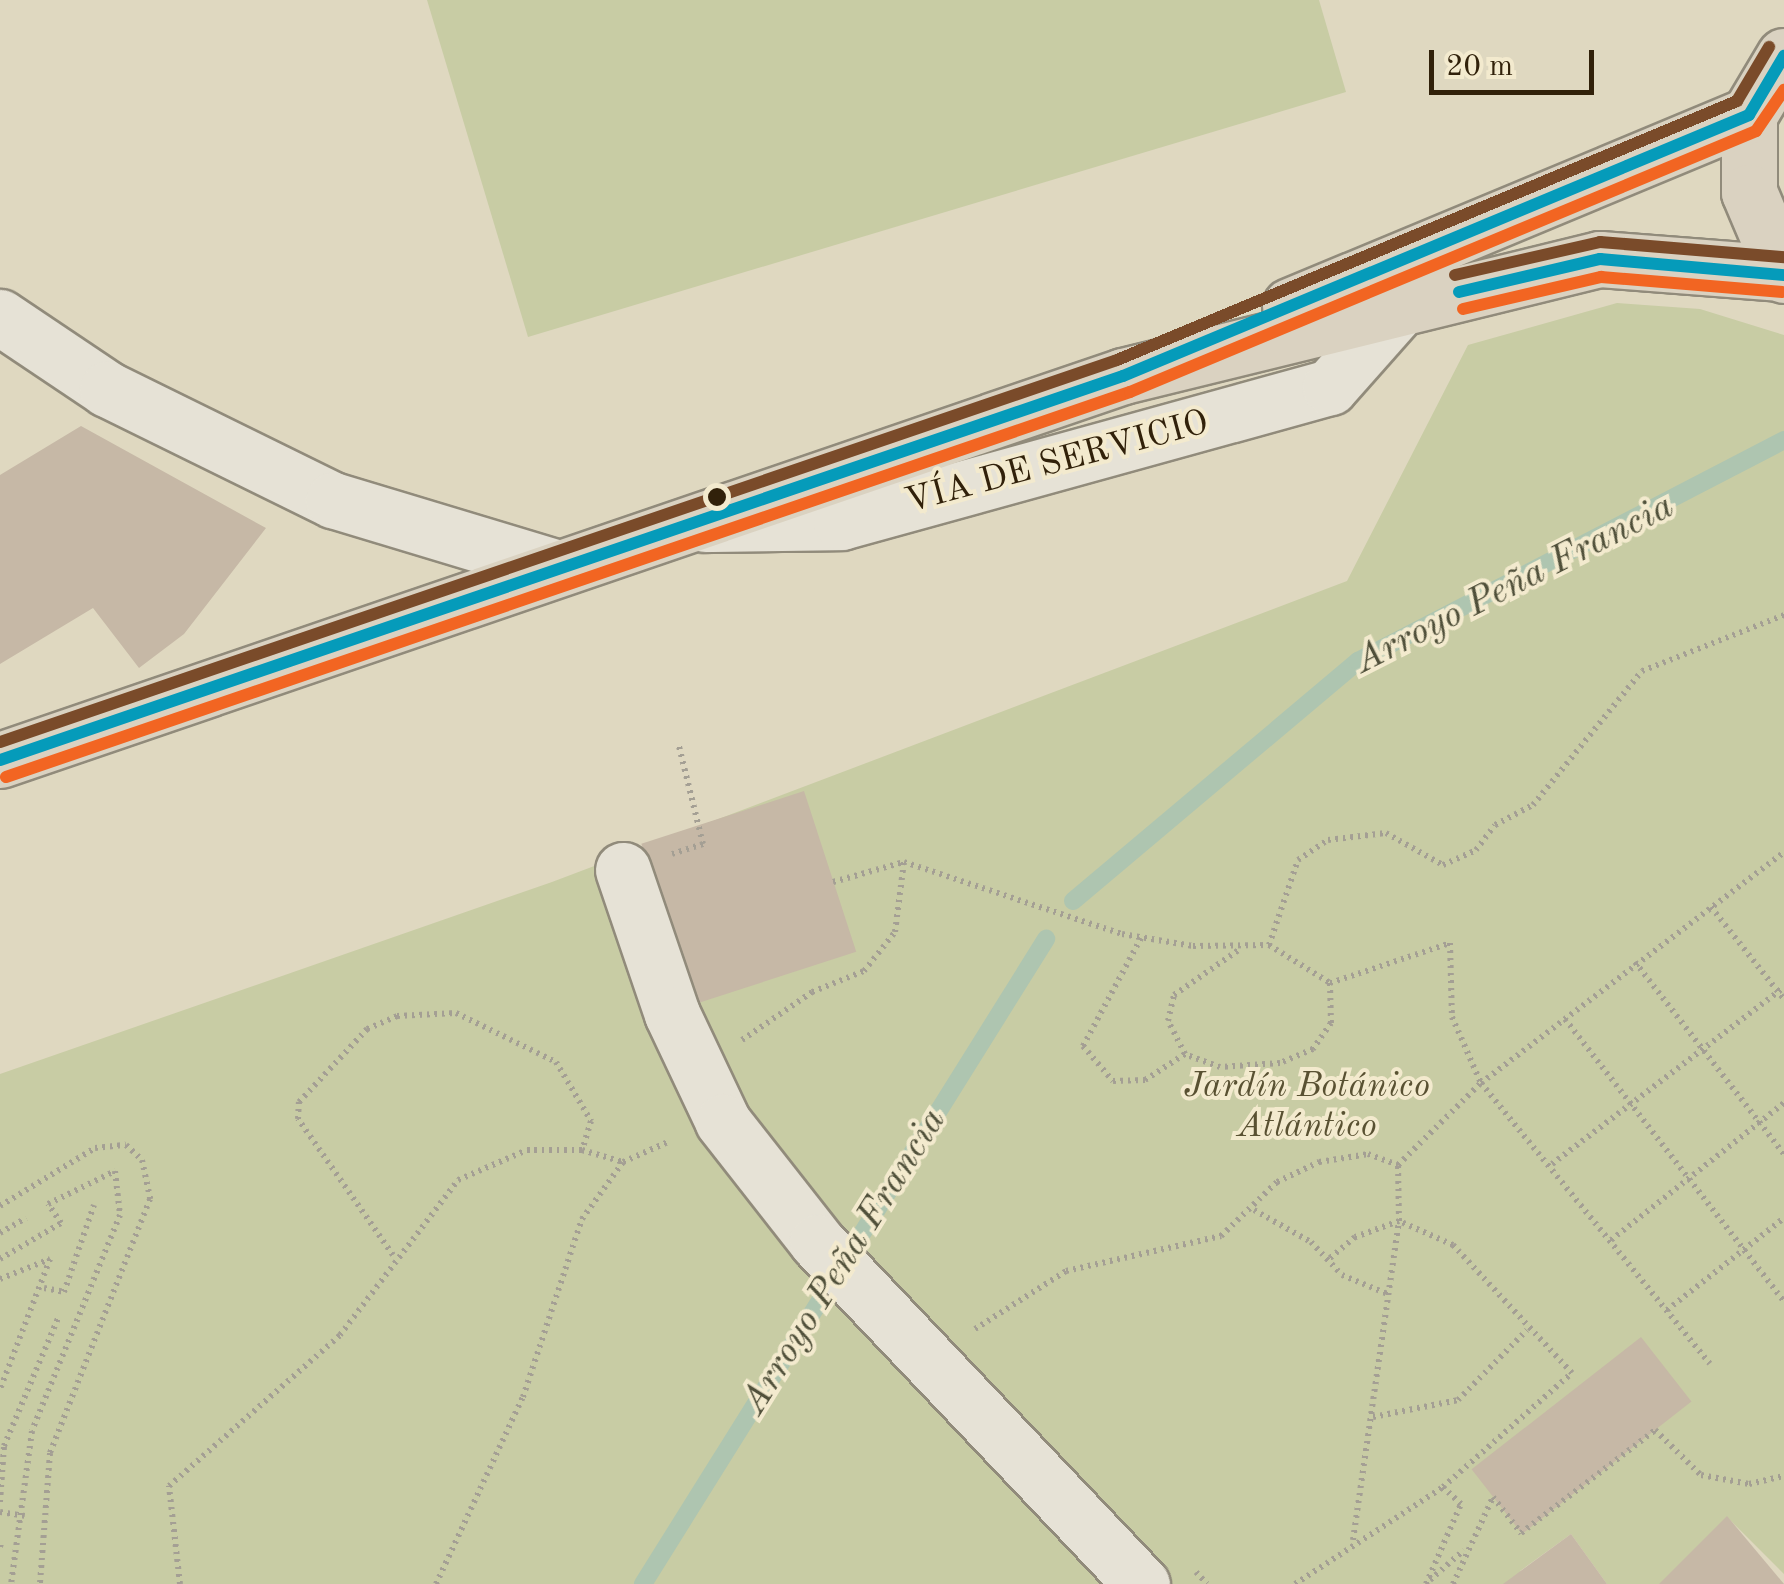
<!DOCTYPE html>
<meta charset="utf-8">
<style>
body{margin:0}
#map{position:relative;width:1784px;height:1584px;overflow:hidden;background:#dfd8c0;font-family:"Old Standard TT",serif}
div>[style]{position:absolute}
.green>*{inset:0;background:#c8cca4}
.stream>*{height:18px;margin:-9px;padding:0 9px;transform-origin:9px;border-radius:9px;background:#aec5b0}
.building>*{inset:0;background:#c6b8a6;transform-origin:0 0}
.path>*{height:6px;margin-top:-3px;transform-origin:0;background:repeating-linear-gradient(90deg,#a49f94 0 2.5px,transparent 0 7.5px)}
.roads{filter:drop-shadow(2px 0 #918b7b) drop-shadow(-2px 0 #918b7b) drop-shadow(0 2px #918b7b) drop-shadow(0 -2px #918b7b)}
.minor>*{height:55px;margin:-27.5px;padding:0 27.5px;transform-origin:27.5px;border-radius:27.5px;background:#e6e2d6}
.highway>*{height:55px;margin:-27.5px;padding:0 27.5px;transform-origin:27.5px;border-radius:27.5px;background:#dad2c1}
.bus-1>*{height:12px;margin:-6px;padding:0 6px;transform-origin:6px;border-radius:6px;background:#059bba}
.bus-2>*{height:12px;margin:-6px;padding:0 6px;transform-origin:6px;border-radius:6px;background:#f26522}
.bus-3>*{height:12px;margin:-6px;padding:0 6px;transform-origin:6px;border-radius:6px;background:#7a4b2a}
.dots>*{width:28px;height:28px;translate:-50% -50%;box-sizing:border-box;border:5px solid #f3eace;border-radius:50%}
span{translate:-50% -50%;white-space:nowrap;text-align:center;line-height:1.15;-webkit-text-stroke:8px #f3eace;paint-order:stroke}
.street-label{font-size:35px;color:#31210a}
.park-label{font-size:35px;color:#595132;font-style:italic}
.water-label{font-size:38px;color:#50503a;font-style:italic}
.scale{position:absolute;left:1429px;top:50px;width:165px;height:45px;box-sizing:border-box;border:5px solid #31210a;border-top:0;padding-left:12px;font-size:30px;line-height:35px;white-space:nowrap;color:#31210a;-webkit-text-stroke:8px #f3eace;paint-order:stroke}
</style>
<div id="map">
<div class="green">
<i style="clip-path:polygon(427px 0,1319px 0,1346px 92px,528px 337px)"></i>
<i style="clip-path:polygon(1617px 303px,1700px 309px,1784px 335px,1784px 1574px,1727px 1517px,1687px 1584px,1607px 1584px,1571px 1534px,1520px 1571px,1529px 1584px,0 1584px,0 1074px,552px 882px,1347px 581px,1468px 345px)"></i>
</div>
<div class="stream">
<i style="left:1073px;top:901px;width:373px;rotate:-40.1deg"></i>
<i style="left:1358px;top:661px;width:480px;rotate:-27.4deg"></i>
<i style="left:643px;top:1584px;width:761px;rotate:-58deg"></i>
</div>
<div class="building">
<i style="clip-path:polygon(81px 426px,266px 528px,184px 634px,139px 668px,93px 608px,0 664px,0 475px)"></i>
<i style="left:804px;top:791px;width:169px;height:171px;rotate:72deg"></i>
<i style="left:1641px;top:1337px;width:82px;height:215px;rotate:52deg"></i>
<i style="clip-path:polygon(1727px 1516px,1784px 1584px,1659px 1584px)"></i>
<i style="clip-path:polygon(1571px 1534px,1607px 1584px,1503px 1584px)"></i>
</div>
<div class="path">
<i style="left:672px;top:854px;width:33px;rotate:-18deg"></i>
<i style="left:703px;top:844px;width:101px;rotate:-103.8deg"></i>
<i style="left:833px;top:882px;width:74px;rotate:-15.7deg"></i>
<i style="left:904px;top:862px;width:230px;rotate:18.3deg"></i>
<i style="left:1122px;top:934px;width:72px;rotate:9.6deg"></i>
<i style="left:1193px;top:946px;width:76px;rotate:-0.8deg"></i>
<i style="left:1269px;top:945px;width:72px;rotate:31.9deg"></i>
<i style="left:1330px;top:983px;width:40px;rotate:88.6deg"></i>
<i style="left:1331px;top:1023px;width:32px;rotate:125deg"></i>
<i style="left:1313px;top:1049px;width:36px;rotate:157deg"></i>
<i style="left:1280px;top:1063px;width:60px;rotate:176.2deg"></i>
<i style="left:1220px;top:1067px;width:37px;rotate:-160deg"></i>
<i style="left:1185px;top:1054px;width:37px;rotate:-117deg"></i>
<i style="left:1168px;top:1021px;width:27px;rotate:-77deg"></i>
<i style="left:1174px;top:995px;width:80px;rotate:-34.9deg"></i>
<i style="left:1711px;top:907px;width:117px;rotate:51.6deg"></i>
<i style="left:1141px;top:938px;width:123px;rotate:118.2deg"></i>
<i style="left:1083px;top:1046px;width:46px;rotate:49.4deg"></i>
<i style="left:1113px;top:1081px;width:32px;rotate:-2deg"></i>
<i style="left:1145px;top:1080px;width:48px;rotate:-33deg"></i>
<i style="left:1269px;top:945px;width:90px;rotate:-71.2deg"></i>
<i style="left:1298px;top:860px;width:36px;rotate:-34deg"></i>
<i style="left:1328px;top:840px;width:58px;rotate:-6.9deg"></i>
<i style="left:1386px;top:833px;width:65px;rotate:29.3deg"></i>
<i style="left:1443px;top:865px;width:36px;rotate:-24deg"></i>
<i style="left:1476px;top:850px;width:31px;rotate:-53deg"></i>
<i style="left:1495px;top:825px;width:43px;rotate:-27.8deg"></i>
<i style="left:1533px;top:805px;width:173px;rotate:-50.9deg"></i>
<i style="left:1642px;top:671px;width:153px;rotate:-21.5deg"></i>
<i style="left:1635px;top:962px;width:243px;rotate:52.2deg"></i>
<i style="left:1330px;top:983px;width:126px;rotate:-18.4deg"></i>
<i style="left:1450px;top:943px;width:74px;rotate:88.5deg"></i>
<i style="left:1452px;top:1017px;width:72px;rotate:66.3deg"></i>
<i style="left:1481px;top:1083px;width:362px;rotate:50.8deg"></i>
<i style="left:1565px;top:1019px;width:357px;rotate:52.2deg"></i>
<i style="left:742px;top:1040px;width:85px;rotate:-34.4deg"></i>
<i style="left:812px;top:992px;width:56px;rotate:-22deg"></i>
<i style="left:864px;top:971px;width:50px;rotate:-51.5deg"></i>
<i style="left:895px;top:932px;width:71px;rotate:-82.7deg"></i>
<i style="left:1552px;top:1164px;width:292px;rotate:-37.3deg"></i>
<i style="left:0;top:1206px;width:111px;rotate:-31.4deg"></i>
<i style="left:95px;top:1148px;width:31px;rotate:-6deg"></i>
<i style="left:126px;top:1145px;width:22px;rotate:43deg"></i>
<i style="left:142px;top:1160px;width:40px;rotate:78deg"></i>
<i style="left:150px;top:1199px;width:273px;rotate:111.5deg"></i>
<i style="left:50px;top:1453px;width:131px;rotate:94.4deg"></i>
<i style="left:1254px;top:1210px;width:65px;rotate:29.3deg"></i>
<i style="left:1311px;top:1242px;width:45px;rotate:46.8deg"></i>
<i style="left:1342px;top:1275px;width:52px;rotate:22.6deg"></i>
<i style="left:0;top:1233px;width:30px;rotate:-30deg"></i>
<i style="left:1611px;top:1240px;width:221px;rotate:-38.4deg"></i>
<i style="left:393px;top:1255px;width:166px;rotate:-124.9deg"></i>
<i style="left:298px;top:1119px;width:17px;rotate:-87deg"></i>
<i style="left:299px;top:1102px;width:100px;rotate:-47deg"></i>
<i style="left:367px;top:1029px;width:33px;rotate:-23deg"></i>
<i style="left:397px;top:1016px;width:59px;rotate:-2.9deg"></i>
<i style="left:456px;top:1013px;width:111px;rotate:26.1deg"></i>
<i style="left:556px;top:1062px;width:69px;rotate:59.3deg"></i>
<i style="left:591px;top:1121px;width:30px;rotate:107deg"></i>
<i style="left:0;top:1259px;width:71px;rotate:-30.5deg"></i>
<i style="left:61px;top:1223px;width:23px;rotate:-124deg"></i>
<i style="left:48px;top:1204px;width:75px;rotate:-26.2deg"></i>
<i style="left:115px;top:1171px;width:44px;rotate:83.5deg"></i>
<i style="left:120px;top:1215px;width:233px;rotate:112.2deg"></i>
<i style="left:32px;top:1431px;width:154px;rotate:97.8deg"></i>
<i style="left:0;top:1279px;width:54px;rotate:-21.8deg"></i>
<i style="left:50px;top:1259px;width:139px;rotate:111deg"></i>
<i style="left:44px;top:1288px;width:20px;rotate:11deg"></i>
<i style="left:64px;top:1292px;width:92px;rotate:-71deg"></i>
<i style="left:1667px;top:1310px;width:149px;rotate:-38.2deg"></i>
<i style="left:975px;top:1329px;width:108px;rotate:-32.5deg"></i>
<i style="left:1066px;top:1271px;width:159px;rotate:-12.7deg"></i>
<i style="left:1221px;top:1236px;width:78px;rotate:-44deg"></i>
<i style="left:1277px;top:1182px;width:47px;rotate:-25.5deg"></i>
<i style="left:1319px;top:1162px;width:50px;rotate:-9.3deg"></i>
<i style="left:1368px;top:1154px;width:32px;rotate:20deg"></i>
<i style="left:1373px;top:1417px;width:87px;rotate:-11.3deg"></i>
<i style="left:1458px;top:1400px;width:98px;rotate:-45.4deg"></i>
<i style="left:0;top:1502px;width:56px;rotate:-85.9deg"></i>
<i style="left:4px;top:1446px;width:141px;rotate:-67.1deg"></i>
<i style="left:0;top:1512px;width:25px;rotate:9deg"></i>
<i style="left:1353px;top:1540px;width:322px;rotate:-81.8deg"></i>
<i style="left:1399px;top:1221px;width:56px;rotate:-91deg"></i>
<i style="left:1398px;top:1165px;width:117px;rotate:-44.7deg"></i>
<i style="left:1481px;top:1083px;width:381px;rotate:-37.3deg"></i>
<i style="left:0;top:1547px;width:7px;rotate:-74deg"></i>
<i style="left:1196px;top:1572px;width:16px;rotate:47deg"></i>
<i style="left:1430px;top:1580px;width:45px;rotate:-41.4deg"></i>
<i style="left:180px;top:1584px;width:99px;rotate:-96.4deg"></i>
<i style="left:169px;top:1486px;width:228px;rotate:-41.4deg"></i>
<i style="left:340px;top:1335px;width:195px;rotate:-52.7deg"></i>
<i style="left:458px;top:1180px;width:75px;rotate:-23.5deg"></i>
<i style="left:527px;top:1150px;width:55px"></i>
<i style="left:582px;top:1150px;width:43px;rotate:16.3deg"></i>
<i style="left:436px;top:1584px;width:206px;rotate:-65.1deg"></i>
<i style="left:523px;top:1397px;width:188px;rotate:-71.7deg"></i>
<i style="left:582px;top:1219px;width:70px;rotate:-54.3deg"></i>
<i style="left:623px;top:1162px;width:51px;rotate:-24.1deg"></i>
<i style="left:1295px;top:1584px;width:177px;rotate:-33.2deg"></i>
<i style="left:1443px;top:1487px;width:172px;rotate:-41.5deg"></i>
<i style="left:1572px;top:1373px;width:175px;rotate:-132.9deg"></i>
<i style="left:1453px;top:1245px;width:59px;rotate:-156deg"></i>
<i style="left:1399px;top:1221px;width:47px;rotate:160deg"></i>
<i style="left:1355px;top:1237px;width:35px;rotate:140deg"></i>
<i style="left:1426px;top:1584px;width:87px;rotate:-66.4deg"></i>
<i style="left:1461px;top:1504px;width:25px;rotate:-137deg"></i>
<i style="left:1453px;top:1584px;width:96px;rotate:-65.3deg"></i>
<i style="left:1493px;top:1497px;width:46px;rotate:52.1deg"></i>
<i style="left:1521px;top:1533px;width:169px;rotate:-37.5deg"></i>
<i style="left:1655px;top:1430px;width:64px;rotate:44.4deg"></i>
<i style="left:1701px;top:1475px;width:49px;rotate:10.6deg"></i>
<i style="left:1749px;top:1484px;width:36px;rotate:-13deg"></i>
</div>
<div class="roads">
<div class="minor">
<i style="left:0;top:317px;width:129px;rotate:33.9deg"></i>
<i style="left:107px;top:389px;width:252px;rotate:26.2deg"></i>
<i style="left:333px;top:500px;width:235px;rotate:16.8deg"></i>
<i style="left:705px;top:524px;width:136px;rotate:-0.8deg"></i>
<i style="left:841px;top:522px;width:507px;rotate:-15.43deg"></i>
<i style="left:1330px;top:387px;width:106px;rotate:-48.5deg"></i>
<i style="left:623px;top:870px;width:152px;rotate:71.2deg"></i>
<i style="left:672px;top:1014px;width:119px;rotate:64.7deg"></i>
<i style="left:723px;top:1122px;width:152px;rotate:51.9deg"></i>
<i style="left:817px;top:1242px;width:472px;rotate:46.5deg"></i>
</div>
<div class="highway">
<i style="left:1784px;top:56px;width:69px;rotate:120.7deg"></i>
<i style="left:1749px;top:115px;width:77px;rotate:90deg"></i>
<i style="left:1749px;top:192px;width:90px;rotate:67.1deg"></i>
<i style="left:1290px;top:306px;width:497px;rotate:-22.6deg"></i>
<i style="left:0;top:760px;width:1187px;rotate:-18.88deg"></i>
<i style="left:1123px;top:376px;width:491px;rotate:-13.8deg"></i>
<i style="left:1600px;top:259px;width:182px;rotate:4.4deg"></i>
</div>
</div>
<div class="bus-1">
<i style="left:1459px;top:292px;width:145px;rotate:-13.2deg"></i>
<i style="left:1600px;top:259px;width:185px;rotate:5deg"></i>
<i style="left:0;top:760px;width:1187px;rotate:-18.88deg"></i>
<i style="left:1123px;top:376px;width:678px;rotate:-22.63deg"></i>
<i style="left:1749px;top:115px;width:69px;rotate:-59.3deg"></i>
</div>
<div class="bus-2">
<i style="left:1463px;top:309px;width:142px;rotate:-13.1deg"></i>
<i style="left:1601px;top:277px;width:182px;rotate:4.7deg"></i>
<i style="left:6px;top:777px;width:1188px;rotate:-18.91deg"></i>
<i style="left:1130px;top:392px;width:678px;rotate:-22.63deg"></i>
<i style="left:1756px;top:131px;width:50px;rotate:-55.7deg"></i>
</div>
<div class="bus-3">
<i style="left:1455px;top:275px;width:149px;rotate:-12.8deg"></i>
<i style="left:1600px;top:242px;width:185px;rotate:4.7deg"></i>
<i style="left:0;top:742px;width:1181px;rotate:-18.88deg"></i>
<i style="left:1117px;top:360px;width:672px;rotate:-22.67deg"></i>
<i style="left:1737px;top:101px;width:63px;rotate:-59.3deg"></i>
</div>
<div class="dots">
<i style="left:717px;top:497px;background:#31210a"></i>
</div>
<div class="street-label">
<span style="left:1057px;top:463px;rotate:-15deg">VÍA DE SERVICIO</span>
</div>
<div class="park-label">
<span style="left:1307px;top:1107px">Jardín Botánico<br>Atlántico</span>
</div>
<div class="water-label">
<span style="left:1515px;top:585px;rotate:-27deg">Arroyo Peña Francia</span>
<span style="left:845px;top:1262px;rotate:-58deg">Arroyo Peña Francia</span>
</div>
<div class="scale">20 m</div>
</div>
